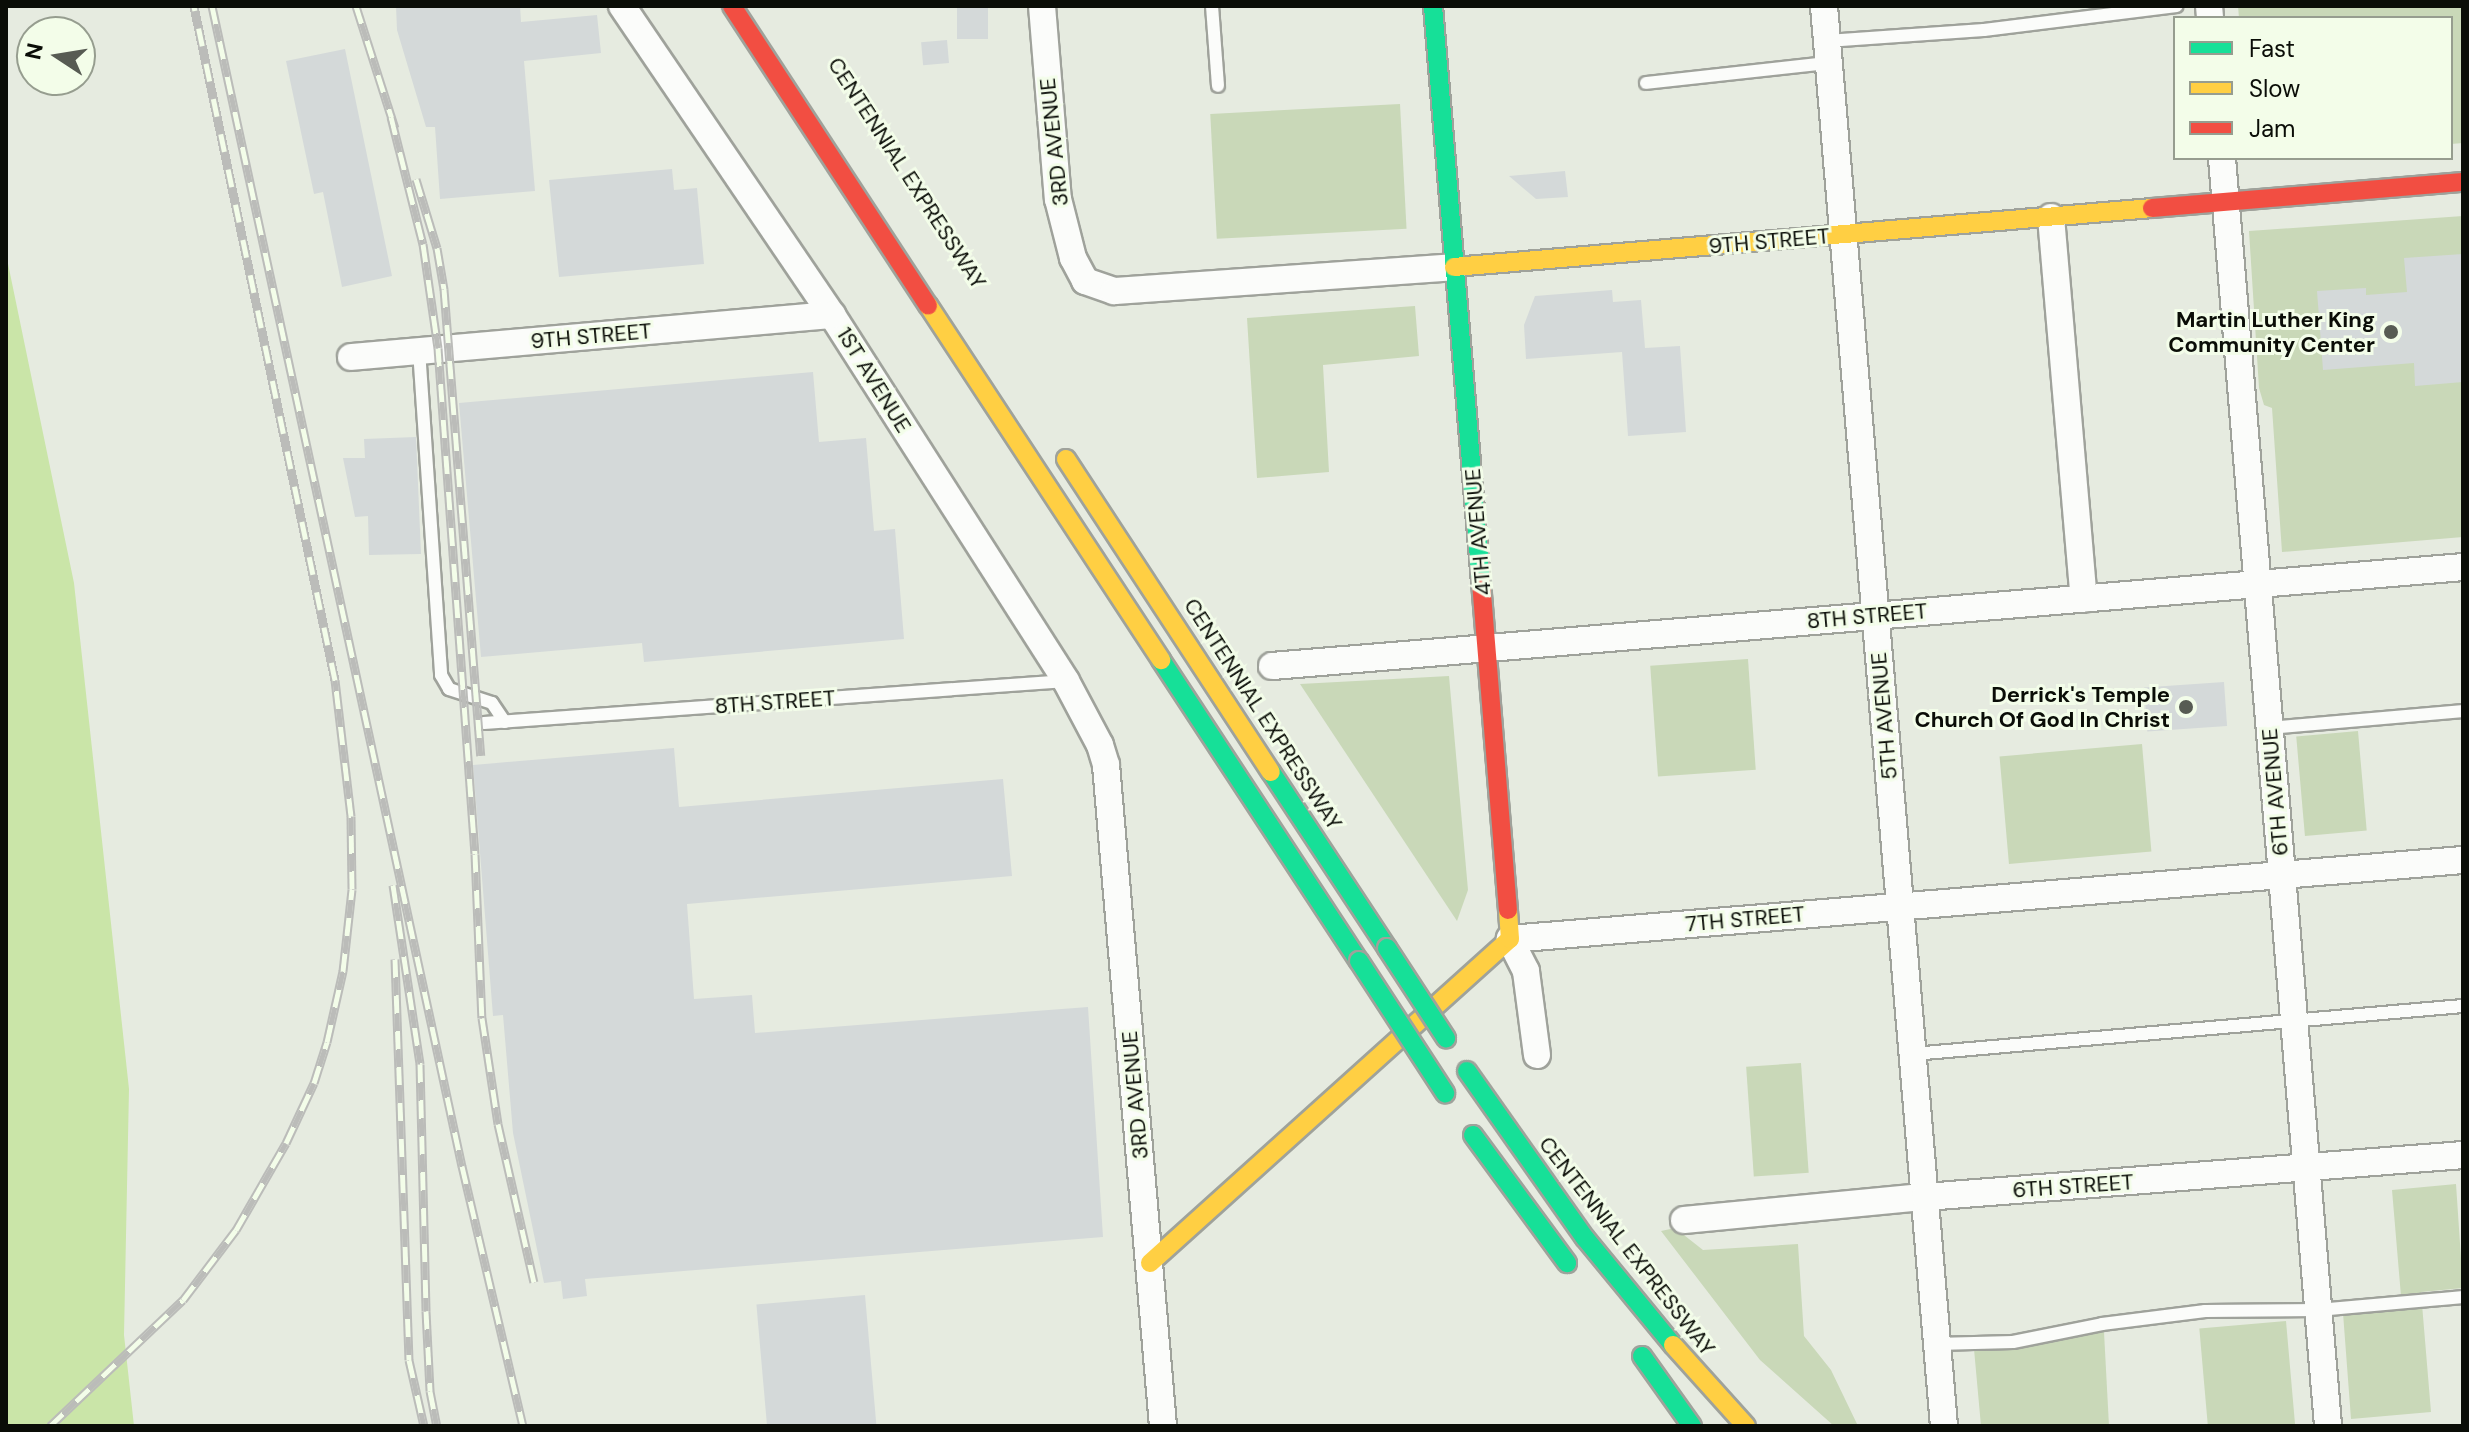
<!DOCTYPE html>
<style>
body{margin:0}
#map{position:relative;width:2469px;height:1432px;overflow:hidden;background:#e6ebe0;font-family:"DM Sans",sans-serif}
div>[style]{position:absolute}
.green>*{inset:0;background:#c9d8b8;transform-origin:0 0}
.water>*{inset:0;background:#cae5a8}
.building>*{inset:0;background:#d4d9d9;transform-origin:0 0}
.roads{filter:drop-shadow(2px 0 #9fa29b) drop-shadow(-2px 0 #9fa29b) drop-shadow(0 2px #9fa29b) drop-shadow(0 -2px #9fa29b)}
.lane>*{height:12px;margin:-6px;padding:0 6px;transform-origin:6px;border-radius:6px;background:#fbfcfa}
.street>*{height:26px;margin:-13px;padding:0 13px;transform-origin:13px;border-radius:13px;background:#fbfcfa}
.fast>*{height:18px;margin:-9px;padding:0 9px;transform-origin:9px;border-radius:9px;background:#16e098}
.slow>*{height:18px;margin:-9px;padding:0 9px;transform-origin:9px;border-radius:9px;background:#ffcf43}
.jam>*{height:18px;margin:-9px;padding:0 9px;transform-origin:9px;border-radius:9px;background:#f24e42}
.rail>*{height:9px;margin-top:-4.5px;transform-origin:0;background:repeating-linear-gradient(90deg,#f3fde9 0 18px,#bbbcb9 0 36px);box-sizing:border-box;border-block:2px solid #bbbcb9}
.bridges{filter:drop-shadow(2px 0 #9fa29b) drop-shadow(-2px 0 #9fa29b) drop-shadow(0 2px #9fa29b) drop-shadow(0 -2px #9fa29b)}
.fast-bridge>*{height:18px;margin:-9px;padding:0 9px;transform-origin:9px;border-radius:9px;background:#16e098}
.dots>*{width:22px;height:22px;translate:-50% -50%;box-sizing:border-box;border:4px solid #f3fde9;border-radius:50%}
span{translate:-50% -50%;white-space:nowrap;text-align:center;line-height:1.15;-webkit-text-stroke:6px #f3fde9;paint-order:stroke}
.street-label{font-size:22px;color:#0a0d07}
.poi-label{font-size:22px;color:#0a0d07;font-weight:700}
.right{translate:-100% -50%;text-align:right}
.frame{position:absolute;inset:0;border:8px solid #0a0d07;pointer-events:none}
.legend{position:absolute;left:2173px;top:16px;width:280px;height:144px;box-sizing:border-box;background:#f3fde9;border:2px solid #969d8f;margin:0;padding:10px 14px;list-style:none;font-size:24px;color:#0a0d07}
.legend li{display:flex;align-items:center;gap:16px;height:40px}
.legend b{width:40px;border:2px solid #969d8f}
.north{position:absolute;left:16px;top:16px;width:80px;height:80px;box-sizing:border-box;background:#f3fde9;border:2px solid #969d8f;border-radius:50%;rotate:282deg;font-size:22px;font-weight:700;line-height:32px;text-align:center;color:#0a0d07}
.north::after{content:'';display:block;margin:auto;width:28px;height:36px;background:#575b53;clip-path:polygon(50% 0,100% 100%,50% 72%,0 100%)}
</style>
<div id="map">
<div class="green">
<i style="clip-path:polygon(2238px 6px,2463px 6px,2463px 143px,2451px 144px,2451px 18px,2239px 18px)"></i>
<i style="left:1400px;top:104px;width:125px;height:190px;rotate:87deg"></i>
<i style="clip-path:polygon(2463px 216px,2463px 537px,2282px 552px,2272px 408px,2264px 405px,2259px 388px,2249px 231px)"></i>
<i style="clip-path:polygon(1415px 306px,1419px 356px,1323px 365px,1329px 472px,1257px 478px,1247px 318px)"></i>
<i style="left:1748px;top:659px;width:111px;height:98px;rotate:86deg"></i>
<i style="clip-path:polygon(1449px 676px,1468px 890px,1457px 921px,1300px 684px)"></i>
<i style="left:2358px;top:731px;width:100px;height:62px;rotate:85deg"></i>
<i style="left:2142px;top:744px;width:108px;height:143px;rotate:85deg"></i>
<i style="left:1801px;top:1063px;width:110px;height:55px;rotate:86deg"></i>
<i style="clip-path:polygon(2456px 1184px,2463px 1288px,2421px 1292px,2431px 1412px,2351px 1419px,2343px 1313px,2402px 1308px,2392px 1190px)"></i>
<i style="clip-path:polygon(1675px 1228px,1703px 1250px,1798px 1244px,1804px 1336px,1831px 1370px,1858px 1426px,1834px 1426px,1760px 1360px,1661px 1231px)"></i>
<i style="left:2286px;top:1321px;width:104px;height:87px;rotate:85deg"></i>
<i style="clip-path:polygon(2104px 1332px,2109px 1426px,1981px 1426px,1974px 1349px)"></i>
</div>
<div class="water">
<i style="clip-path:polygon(6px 254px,74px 583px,129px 1089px,124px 1335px,134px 1426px,6px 1426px)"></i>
</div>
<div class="building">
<i style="clip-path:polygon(396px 6px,520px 6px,521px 22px,597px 15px,601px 53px,524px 61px,535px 191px,440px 199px,435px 127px,426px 127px,397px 30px)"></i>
<i style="left:957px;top:6px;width:31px;height:33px"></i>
<i style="left:947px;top:40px;width:23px;height:26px;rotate:85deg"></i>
<i style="clip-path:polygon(345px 49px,392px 276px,342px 287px,323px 192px,314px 194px,286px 61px)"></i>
<i style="clip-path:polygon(672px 169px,674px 190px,697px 188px,704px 264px,559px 277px,549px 180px)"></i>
<i style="clip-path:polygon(1565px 171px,1568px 197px,1536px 199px,1509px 176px)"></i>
<i style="clip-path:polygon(2463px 254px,2463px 382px,2415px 386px,2414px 363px,2323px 370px,2317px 291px,2366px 288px,2366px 295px,2407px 292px,2404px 258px)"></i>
<i style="clip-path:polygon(1612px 290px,1613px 302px,1641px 300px,1645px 348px,1680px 346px,1686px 432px,1628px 436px,1622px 352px,1526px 359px,1524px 325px,1535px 296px)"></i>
<i style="clip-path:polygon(813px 372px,819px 442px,866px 438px,874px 531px,895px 529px,904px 639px,644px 662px,642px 643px,481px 657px,459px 403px)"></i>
<i style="clip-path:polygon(416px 437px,421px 554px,369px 555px,368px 516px,355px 517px,343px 458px,365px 458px,364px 439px)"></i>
<i style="left:2224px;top:682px;width:44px;height:80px;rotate:86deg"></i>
<i style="clip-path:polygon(674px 748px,679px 807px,1003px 779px,1012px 876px,687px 904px,694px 999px,752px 995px,755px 1033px,1088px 1007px,1103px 1237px,585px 1279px,587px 1296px,563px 1299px,561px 1281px,544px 1283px,513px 1133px,503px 1015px,493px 1016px,473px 765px)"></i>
<i style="left:865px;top:1295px;width:131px;height:109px;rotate:85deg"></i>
</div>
<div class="roads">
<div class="lane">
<i style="left:1212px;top:6px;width:80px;rotate:85.7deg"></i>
<i style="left:1827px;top:41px;width:157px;rotate:-4deg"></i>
<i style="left:1984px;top:30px;width:194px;rotate:-7.1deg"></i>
<i style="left:1646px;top:83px;width:183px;rotate:-6.3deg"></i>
<i style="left:419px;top:350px;width:326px;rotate:86.1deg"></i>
<i style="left:441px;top:675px;width:16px;rotate:60deg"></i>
<i style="left:449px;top:689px;width:45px;rotate:18deg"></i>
<i style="left:492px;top:703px;width:23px;rotate:56deg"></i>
<i style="left:484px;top:723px;width:584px;rotate:-4.13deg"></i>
<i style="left:2269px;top:728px;width:195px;rotate:-5deg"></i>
<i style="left:1913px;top:1054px;width:552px;rotate:-4.99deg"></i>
<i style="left:1936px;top:1344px;width:77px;rotate:-1.5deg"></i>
<i style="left:2013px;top:1342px;width:91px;rotate:-11.4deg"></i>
<i style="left:2102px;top:1324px;width:104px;rotate:-7.2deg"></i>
<i style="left:2205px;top:1311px;width:113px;rotate:-0.5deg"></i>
<i style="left:2318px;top:1310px;width:146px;rotate:-5.1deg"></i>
</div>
<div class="street">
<i style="left:622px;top:6px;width:374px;rotate:55.8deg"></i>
<i style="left:832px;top:315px;width:434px;rotate:57.4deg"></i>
<i style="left:1066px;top:681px;width:72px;rotate:62deg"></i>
<i style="left:1100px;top:745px;width:21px;rotate:73deg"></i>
<i style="left:1106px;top:765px;width:663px;rotate:85.07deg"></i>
<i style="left:1042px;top:6px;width:194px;rotate:85.3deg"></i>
<i style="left:1058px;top:199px;width:61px;rotate:75.7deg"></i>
<i style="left:1073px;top:258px;width:26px;rotate:62deg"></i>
<i style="left:1085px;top:281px;width:31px;rotate:19deg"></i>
<i style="left:1114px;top:291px;width:341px;rotate:-4deg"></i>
<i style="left:1824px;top:6px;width:1425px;rotate:85.17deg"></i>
<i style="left:2209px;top:6px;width:12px;rotate:85deg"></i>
<i style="left:2222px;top:158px;width:1272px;rotate:85.22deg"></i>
<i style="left:2051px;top:217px;width:383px;rotate:85.1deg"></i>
<i style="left:351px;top:357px;width:483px;rotate:-5deg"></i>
<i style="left:1272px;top:666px;width:1195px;rotate:-4.75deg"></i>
<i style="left:1537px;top:1055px;width:85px;rotate:-97.5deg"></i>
<i style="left:1526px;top:971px;width:36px;rotate:-117deg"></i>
<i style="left:1510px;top:939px;width:956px;rotate:-4.74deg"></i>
<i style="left:1684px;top:1220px;width:242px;rotate:-5.5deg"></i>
<i style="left:1925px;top:1197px;width:540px;rotate:-4.46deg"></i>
</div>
<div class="fast">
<i style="left:1433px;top:6px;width:578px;rotate:85.24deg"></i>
<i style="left:1161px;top:660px;width:360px;rotate:56.7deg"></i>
<i style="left:1271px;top:772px;width:211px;rotate:56.6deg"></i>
<i style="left:1467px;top:1071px;width:204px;rotate:54.8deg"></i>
<i style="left:1585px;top:1238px;width:139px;rotate:50.6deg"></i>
<i style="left:1473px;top:1135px;width:159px;rotate:53.7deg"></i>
<i style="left:1642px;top:1356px;width:86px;rotate:54.5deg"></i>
</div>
<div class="slow">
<i style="left:1454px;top:267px;width:700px;rotate:-4.83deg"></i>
<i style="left:928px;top:305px;width:425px;rotate:56.7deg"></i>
<i style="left:1066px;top:459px;width:374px;rotate:56.8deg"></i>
<i style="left:1150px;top:1263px;width:484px;rotate:-42deg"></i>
<i style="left:1510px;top:939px;width:29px;rotate:-94deg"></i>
<i style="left:1673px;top:1345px;width:109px;rotate:48deg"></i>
</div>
<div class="jam">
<i style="left:732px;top:6px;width:358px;rotate:56.8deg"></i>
<i style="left:2152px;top:208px;width:312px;rotate:-4.8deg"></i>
<i style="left:1481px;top:582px;width:329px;rotate:85.3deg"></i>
</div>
</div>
<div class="rail">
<i style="left:212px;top:6px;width:1187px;rotate:77.84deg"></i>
<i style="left:462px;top:1166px;width:267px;rotate:76.8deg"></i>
<i style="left:356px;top:6px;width:128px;rotate:72.3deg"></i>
<i style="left:391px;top:117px;width:131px;rotate:75.9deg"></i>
<i style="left:423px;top:244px;width:105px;rotate:81.8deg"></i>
<i style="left:438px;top:348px;width:507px;rotate:85.82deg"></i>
<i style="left:475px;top:854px;width:164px;rotate:87.6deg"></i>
<i style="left:482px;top:1018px;width:107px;rotate:81.4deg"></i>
<i style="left:498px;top:1124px;width:162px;rotate:77.2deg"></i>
<i style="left:416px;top:179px;width:72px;rotate:73.1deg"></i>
<i style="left:437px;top:248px;width:42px;rotate:80.3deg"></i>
<i style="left:444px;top:289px;width:468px;rotate:85.5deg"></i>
<i style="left:393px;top:885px;width:181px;rotate:81.4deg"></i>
<i style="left:420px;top:1064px;width:247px;rotate:88.6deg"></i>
<i style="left:426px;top:1311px;width:80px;rotate:87.1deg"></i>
<i style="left:430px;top:1391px;width:36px;rotate:79deg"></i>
<i style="left:395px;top:959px;width:401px;rotate:88deg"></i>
<i style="left:409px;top:1360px;width:68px;rotate:77.2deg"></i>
<i style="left:50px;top:1426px;width:183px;rotate:-43.5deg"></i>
<i style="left:183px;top:1300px;width:88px;rotate:-52.9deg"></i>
<i style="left:236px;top:1230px;width:100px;rotate:-60.1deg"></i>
<i style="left:286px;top:1143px;width:66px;rotate:-65deg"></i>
<i style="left:314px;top:1083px;width:43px;rotate:-72.4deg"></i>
<i style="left:327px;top:1042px;width:73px;rotate:-77.3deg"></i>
<i style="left:343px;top:971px;width:82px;rotate:-83.7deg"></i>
<i style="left:352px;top:889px;width:73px;rotate:-90.8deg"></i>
<i style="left:351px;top:816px;width:137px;rotate:-96.7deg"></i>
<i style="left:335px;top:680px;width:689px;rotate:-101.82deg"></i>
</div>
<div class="bridges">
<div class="fast-bridge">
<i style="left:1387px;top:948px;width:108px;rotate:56.8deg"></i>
<i style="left:1359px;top:961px;width:158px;rotate:56.9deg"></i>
</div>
</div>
<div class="dots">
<i style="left:2391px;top:332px;background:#575b53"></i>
<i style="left:2186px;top:707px;background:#575b53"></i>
</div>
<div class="street-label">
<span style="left:1054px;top:142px;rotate:-96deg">3RD AVENUE</span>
<span style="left:907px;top:173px;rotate:57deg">CENTENNIAL EXPRESSWAY</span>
<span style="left:1769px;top:241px;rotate:-5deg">9TH STREET</span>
<span style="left:591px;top:336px;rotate:-5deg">9TH STREET</span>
<span style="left:874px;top:380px;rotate:58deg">1ST AVENUE</span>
<span style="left:1478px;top:532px;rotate:-95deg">4TH AVENUE</span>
<span style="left:1867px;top:616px;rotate:-5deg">8TH STREET</span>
<span style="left:775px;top:702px;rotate:-4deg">8TH STREET</span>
<span style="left:1263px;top:714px;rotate:57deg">CENTENNIAL EXPRESSWAY</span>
<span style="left:1884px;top:716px;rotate:-95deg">5TH AVENUE</span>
<span style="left:2275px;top:792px;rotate:-95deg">6TH AVENUE</span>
<span style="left:1745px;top:919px;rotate:-5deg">7TH STREET</span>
<span style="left:1135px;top:1095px;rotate:-95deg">3RD AVENUE</span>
<span style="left:2073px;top:1186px;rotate:-4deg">6TH STREET</span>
<span style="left:1627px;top:1246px;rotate:52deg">CENTENNIAL EXPRESSWAY</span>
</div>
<div class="poi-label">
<span class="right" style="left:2375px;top:332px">Martin Luther King<br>Community Center</span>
<span class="right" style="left:2170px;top:707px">Derrick's Temple<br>Church Of God In Christ</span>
</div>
<div class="frame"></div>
<ul class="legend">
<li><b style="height:10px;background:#16e098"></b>Fast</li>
<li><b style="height:10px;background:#ffcf43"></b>Slow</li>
<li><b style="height:10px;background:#f24e42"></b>Jam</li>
</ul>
<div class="north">N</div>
</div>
